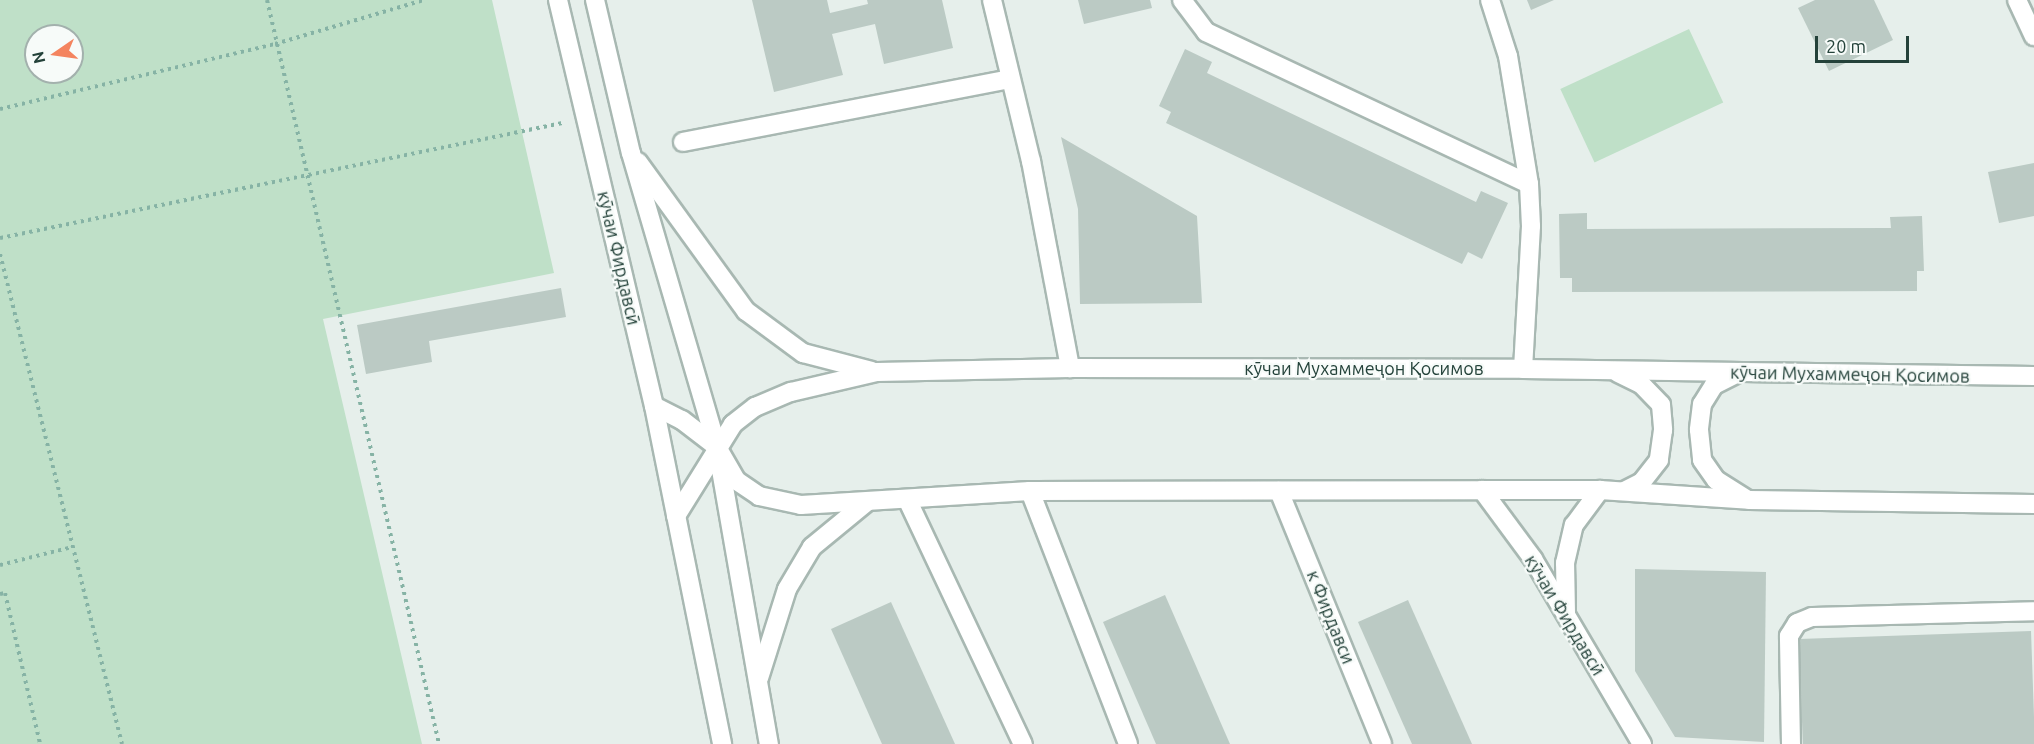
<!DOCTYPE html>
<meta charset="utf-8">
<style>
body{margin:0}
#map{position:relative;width:2034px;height:744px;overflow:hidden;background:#e6efeb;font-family:Ubuntu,sans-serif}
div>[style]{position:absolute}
.green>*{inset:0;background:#bfe0c8;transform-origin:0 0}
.building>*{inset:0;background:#bbcac4;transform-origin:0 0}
.path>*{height:4px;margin-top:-2px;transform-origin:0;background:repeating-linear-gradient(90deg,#86b3a5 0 3px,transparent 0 7.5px)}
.roads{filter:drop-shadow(2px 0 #a8b8b2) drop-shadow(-2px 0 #a8b8b2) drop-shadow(0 2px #a8b8b2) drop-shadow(0 -2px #a8b8b2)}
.minor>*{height:18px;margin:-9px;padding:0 9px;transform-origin:9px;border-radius:9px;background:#fff}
span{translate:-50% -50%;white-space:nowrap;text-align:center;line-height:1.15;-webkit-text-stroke:4.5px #f7fbf9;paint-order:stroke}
.street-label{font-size:18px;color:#24423a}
.north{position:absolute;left:24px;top:24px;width:60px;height:60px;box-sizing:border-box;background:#f7fbf9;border:2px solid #a3b1ad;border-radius:50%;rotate:257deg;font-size:16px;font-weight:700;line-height:24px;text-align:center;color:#24423a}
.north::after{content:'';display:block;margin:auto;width:21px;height:27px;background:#f4845f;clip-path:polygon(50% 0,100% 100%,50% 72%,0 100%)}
.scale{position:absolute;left:1815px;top:36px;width:94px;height:27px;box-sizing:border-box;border:3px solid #24423a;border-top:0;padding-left:8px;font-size:18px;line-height:21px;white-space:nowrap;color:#24423a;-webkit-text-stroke:4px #f7fbf9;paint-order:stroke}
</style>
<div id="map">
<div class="green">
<i style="clip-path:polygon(evenodd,0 0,492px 0,554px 273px,323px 319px,422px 744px,0 744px,0 0,36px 36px,72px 36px,72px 72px,36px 72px,36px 36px)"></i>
<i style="left:1689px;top:29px;width:81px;height:142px;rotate:65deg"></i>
</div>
<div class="building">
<i style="clip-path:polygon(752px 0,827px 0,830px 13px,868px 4px,867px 0,942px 0,953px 48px,884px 64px,875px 24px,832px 34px,843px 75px,774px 92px)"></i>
<i style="clip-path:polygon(1078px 0,1150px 0,1152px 8px,1084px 24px)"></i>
<i style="clip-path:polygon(1527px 0,1554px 0,1531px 10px)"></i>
<i style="clip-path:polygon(1815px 0,1874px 0,1893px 40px,1829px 71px,1798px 8px)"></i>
<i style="clip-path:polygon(1185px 49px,1212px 62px,1207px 73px,1476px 202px,1481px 191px,1508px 203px,1482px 259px,1468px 252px,1462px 264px,1166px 123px,1171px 112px,1159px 106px)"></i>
<i style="clip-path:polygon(1061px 137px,1197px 216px,1202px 303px,1080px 304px,1078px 209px)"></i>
<i style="clip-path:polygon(2034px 163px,2034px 216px,1999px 223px,1988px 172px)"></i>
<i style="clip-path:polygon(1587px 213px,1587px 229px,1891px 228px,1890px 217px,1922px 216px,1924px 271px,1917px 271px,1917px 291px,1572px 292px,1572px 278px,1560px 278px,1559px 214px)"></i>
<i style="clip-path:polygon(561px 288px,566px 317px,429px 341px,432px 362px,366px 374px,357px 325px)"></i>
<i style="clip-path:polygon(1635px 569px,1766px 572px,1764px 742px,1675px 737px,1635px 671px)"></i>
<i style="clip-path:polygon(1165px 595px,1230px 744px,1156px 744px,1103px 622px)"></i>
<i style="clip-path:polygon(1408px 600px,1472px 744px,1412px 744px,1358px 622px)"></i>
<i style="clip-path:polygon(891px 602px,955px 744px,882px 744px,831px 629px)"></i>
<i style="left:2031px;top:631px;width:113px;height:232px;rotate:88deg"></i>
</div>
<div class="path">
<i style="left:267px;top:0;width:764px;rotate:76.98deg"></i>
<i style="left:0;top:109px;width:283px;rotate:-13.3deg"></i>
<i style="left:275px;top:44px;width:155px;rotate:-16.5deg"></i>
<i style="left:0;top:238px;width:574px;rotate:-11.56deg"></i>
<i style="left:0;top:254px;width:505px;rotate:76.02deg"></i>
<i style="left:0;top:565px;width:74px;rotate:-14deg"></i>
<i style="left:0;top:594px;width:5px;rotate:-11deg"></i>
<i style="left:5px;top:593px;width:155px;rotate:76.9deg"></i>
</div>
<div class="roads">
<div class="minor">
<i style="left:558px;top:0;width:417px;rotate:76.7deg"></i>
<i style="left:654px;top:406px;width:345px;rotate:78.6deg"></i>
<i style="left:595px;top:0;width:157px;rotate:76.8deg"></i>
<i style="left:631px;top:153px;width:306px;rotate:73.7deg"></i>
<i style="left:717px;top:447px;width:302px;rotate:80.1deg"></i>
<i style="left:992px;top:0;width:166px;rotate:76.4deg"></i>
<i style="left:1031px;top:161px;width:211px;rotate:79.3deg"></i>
<i style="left:1182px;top:0;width:40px;rotate:53deg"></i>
<i style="left:1206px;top:32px;width:357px;rotate:25.2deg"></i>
<i style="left:1490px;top:0;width:59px;rotate:72.2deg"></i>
<i style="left:1508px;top:56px;width:130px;rotate:80.7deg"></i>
<i style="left:1529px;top:184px;width:42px;rotate:87.3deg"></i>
<i style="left:1531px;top:226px;width:143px;rotate:93.2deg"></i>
<i style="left:2017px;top:0;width:40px;rotate:65deg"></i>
<i style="left:683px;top:142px;width:332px;rotate:-10.9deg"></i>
<i style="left:638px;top:162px;width:184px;rotate:54.1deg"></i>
<i style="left:746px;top:311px;width:71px;rotate:36.4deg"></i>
<i style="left:803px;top:353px;width:71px;rotate:14.6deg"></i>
<i style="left:1618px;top:373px;width:25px;rotate:26deg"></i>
<i style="left:1641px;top:384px;width:29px;rotate:46deg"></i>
<i style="left:1661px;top:405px;width:25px;rotate:85deg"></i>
<i style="left:1663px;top:430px;width:30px;rotate:98deg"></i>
<i style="left:1659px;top:460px;width:28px;rotate:128deg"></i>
<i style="left:1642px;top:482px;width:20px;rotate:153deg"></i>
<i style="left:1736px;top:374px;width:25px;rotate:153deg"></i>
<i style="left:1714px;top:385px;width:22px;rotate:122deg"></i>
<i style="left:1702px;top:404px;width:26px;rotate:97deg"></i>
<i style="left:1699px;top:430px;width:30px;rotate:84deg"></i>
<i style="left:1702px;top:460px;width:24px;rotate:55deg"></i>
<i style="left:1716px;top:480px;width:36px;rotate:32deg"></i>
<i style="left:654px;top:406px;width:31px;rotate:27deg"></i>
<i style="left:682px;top:420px;width:44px;rotate:37.6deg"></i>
<i style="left:717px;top:447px;width:39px;rotate:60deg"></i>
<i style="left:737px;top:481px;width:27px;rotate:34deg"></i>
<i style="left:759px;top:496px;width:43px;rotate:12.1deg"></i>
<i style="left:801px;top:505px;width:229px;rotate:-3.5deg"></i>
<i style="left:1030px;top:491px;width:452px;rotate:-0.1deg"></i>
<i style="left:1482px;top:490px;width:118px"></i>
<i style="left:1600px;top:490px;width:149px;rotate:3.8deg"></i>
<i style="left:1749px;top:500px;width:285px;rotate:0.8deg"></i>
<i style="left:1482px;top:490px;width:86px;rotate:53.5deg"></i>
<i style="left:1533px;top:559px;width:215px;rotate:59.5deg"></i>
<i style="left:1030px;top:491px;width:271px;rotate:68.8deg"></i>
<i style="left:1279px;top:491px;width:273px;rotate:67.8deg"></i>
<i style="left:907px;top:499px;width:271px;rotate:64.7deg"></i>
<i style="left:676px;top:516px;width:108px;rotate:-58.2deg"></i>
<i style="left:733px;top:424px;width:28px;rotate:-38deg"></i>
<i style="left:755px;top:407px;width:39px;rotate:-23deg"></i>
<i style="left:791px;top:392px;width:88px;rotate:-13.1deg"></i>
<i style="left:877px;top:372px;width:193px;rotate:-1.2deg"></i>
<i style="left:1070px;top:368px;width:453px;rotate:0.1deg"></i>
<i style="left:1523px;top:369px;width:511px;rotate:0.78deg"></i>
<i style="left:1566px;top:613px;width:50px;rotate:-91.1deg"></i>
<i style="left:1565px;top:563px;width:39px;rotate:-77deg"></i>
<i style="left:1574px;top:525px;width:44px;rotate:-53.4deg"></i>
<i style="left:759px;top:678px;width:93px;rotate:-72.5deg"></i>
<i style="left:787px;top:589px;width:49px;rotate:-59.2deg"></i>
<i style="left:812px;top:547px;width:72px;rotate:-39.4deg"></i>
<i style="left:1791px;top:744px;width:108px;rotate:-91.1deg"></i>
<i style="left:1789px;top:636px;width:15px;rotate:-58deg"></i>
<i style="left:1797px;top:623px;width:16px;rotate:-22deg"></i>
<i style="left:1812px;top:617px;width:222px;rotate:-1.5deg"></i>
</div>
</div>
<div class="street-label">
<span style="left:619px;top:258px;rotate:77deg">кӯчаи Фирдавсӣ</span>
<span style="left:1364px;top:368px">кӯчаи Мухаммеҷон Қосимов</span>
<span style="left:1850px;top:374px;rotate:1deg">кӯчаи Мухаммеҷон Қосимов</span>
<span style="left:1565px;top:615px;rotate:59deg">кӯчаи Фирдавсӣ</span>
<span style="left:1331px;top:617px;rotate:68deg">к Фирдавси</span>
</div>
<div class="north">N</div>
<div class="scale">20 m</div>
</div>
